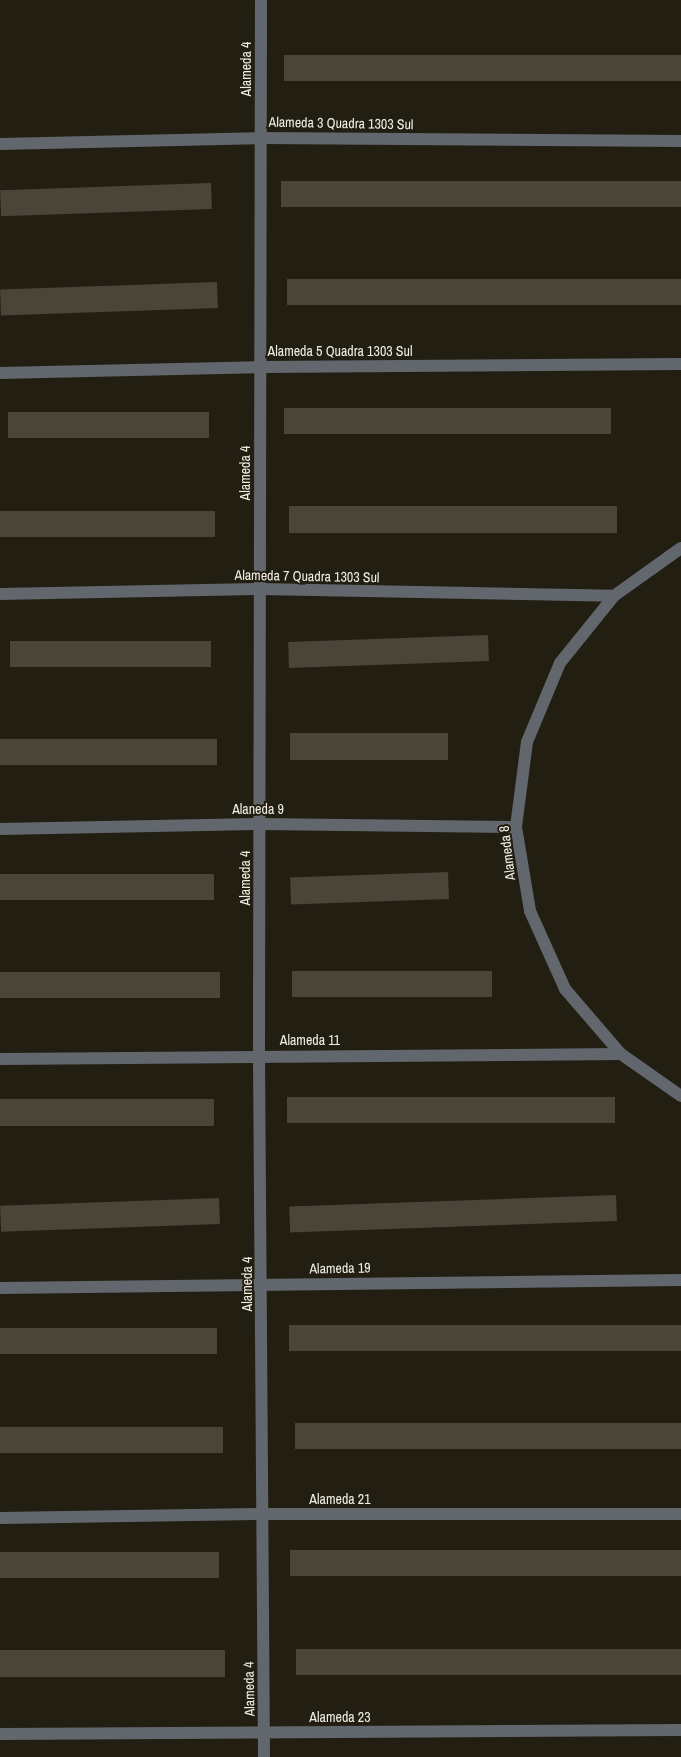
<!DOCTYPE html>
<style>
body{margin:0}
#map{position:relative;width:681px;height:1757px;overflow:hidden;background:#221e12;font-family:"Archivo Narrow",sans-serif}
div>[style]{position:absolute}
.building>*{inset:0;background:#4a4538;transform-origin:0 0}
.street>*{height:12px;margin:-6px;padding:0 6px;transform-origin:6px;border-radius:6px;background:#61676c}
span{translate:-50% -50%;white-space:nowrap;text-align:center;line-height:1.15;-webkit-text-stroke:4px #221e12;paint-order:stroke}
.street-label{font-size:14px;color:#f0ede5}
</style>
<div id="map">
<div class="building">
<i style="left:681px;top:55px;width:26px;height:397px;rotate:90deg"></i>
<i style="left:681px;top:181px;width:26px;height:400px;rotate:90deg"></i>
<i style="left:211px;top:183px;width:26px;height:211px;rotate:88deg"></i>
<i style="left:681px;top:279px;width:26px;height:394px;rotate:90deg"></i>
<i style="left:217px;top:282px;width:26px;height:217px;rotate:88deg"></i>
<i style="left:611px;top:408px;width:26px;height:327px;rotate:90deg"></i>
<i style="left:209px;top:412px;width:26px;height:201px;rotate:90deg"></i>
<i style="left:617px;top:506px;width:27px;height:328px;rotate:90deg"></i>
<i style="left:215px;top:511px;width:26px;height:215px;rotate:90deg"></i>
<i style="left:488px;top:635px;width:26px;height:200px;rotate:88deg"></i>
<i style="left:211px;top:641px;width:26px;height:201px;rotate:90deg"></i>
<i style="left:448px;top:733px;width:27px;height:158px;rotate:90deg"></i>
<i style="left:217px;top:739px;width:26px;height:217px;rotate:90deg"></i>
<i style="left:448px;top:872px;width:27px;height:158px;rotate:88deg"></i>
<i style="left:214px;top:874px;width:26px;height:214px;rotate:90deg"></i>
<i style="left:492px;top:971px;width:26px;height:200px;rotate:90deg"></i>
<i style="left:220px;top:972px;width:26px;height:220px;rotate:90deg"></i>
<i style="left:615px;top:1097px;width:26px;height:328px;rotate:90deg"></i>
<i style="left:214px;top:1099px;width:27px;height:214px;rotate:90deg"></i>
<i style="left:616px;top:1195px;width:26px;height:327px;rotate:88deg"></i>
<i style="left:219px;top:1198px;width:26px;height:219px;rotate:88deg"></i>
<i style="left:681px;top:1325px;width:26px;height:392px;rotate:90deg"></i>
<i style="left:217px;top:1328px;width:26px;height:217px;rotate:90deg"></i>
<i style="left:681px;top:1423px;width:26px;height:386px;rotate:90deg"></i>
<i style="left:223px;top:1427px;width:26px;height:223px;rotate:90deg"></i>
<i style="left:681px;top:1550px;width:26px;height:391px;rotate:90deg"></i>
<i style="left:219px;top:1552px;width:26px;height:219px;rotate:90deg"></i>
<i style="left:681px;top:1649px;width:26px;height:385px;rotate:90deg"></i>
<i style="left:225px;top:1650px;width:27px;height:225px;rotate:90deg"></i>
</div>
<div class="street">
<i style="left:261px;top:0;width:1056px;rotate:90.11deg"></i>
<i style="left:259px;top:1056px;width:701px;rotate:89.59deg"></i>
<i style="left:0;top:144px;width:261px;rotate:-1.3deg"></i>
<i style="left:261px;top:138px;width:420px;rotate:0.4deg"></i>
<i style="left:0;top:373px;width:261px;rotate:-1.3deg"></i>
<i style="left:261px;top:367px;width:420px;rotate:-0.4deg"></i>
<i style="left:681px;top:548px;width:82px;rotate:144.4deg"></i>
<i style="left:614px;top:596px;width:86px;rotate:128.9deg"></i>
<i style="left:560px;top:663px;width:86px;rotate:112.7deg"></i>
<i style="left:527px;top:742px;width:86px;rotate:97.4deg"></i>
<i style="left:516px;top:827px;width:85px;rotate:80.5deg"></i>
<i style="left:530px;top:911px;width:85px;rotate:65.8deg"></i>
<i style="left:565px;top:989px;width:86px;rotate:49.3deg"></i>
<i style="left:621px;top:1054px;width:73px;rotate:35deg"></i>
<i style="left:0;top:594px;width:260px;rotate:-1.1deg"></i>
<i style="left:260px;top:589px;width:354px;rotate:1.1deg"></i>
<i style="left:0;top:829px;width:260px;rotate:-1.1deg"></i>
<i style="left:260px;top:824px;width:256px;rotate:0.7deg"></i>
<i style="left:0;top:1059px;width:621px;rotate:-0.46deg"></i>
<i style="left:0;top:1288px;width:681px;rotate:-0.67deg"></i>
<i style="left:0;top:1518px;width:262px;rotate:-0.9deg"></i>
<i style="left:262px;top:1514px;width:419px"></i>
<i style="left:0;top:1734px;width:681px;rotate:-0.34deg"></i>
</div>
<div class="street-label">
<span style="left:246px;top:69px;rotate:-90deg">Alameda 4</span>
<span style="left:341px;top:123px;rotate:1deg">Alameda 3 Quadra 1303 Sul</span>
<span style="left:340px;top:351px">Alameda 5 Quadra 1303 Sul</span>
<span style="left:245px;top:473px;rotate:-90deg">Alameda 4</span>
<span style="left:307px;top:576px;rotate:1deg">Alameda 7 Quadra 1303 Sul</span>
<span style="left:258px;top:809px">Alaneda 9</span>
<span style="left:507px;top:853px;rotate:-97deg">Alameda 8</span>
<span style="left:245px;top:878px;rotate:-90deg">Alameda 4</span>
<span style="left:310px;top:1040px">Alameda 11</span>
<span style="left:340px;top:1268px;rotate:-1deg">Alameda 19</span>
<span style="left:247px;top:1284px;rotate:-90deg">Alameda 4</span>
<span style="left:340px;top:1499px">Alameda 21</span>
<span style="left:249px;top:1689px;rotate:-91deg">Alameda 4</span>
<span style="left:340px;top:1717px">Alameda 23</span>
</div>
</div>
